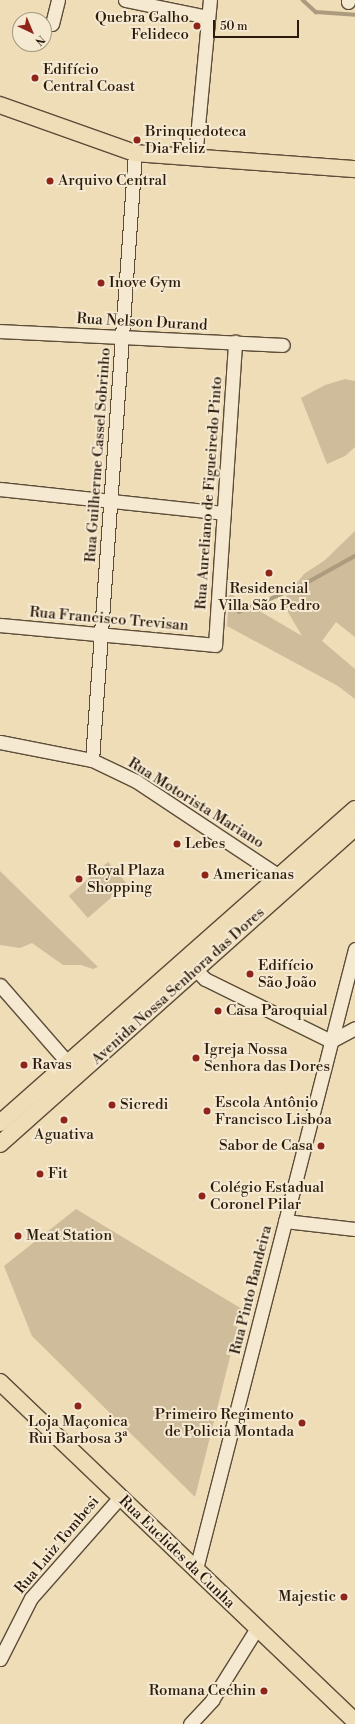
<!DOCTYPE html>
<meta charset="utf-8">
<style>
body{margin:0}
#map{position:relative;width:355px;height:1724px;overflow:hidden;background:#efddb8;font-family:"Libre Bodoni",serif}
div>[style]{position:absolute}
.green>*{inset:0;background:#cebc9b;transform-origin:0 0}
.stream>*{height:3.5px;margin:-1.75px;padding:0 1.75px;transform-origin:1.75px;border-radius:1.75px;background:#ac9b7e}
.roads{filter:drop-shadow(1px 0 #5c4c38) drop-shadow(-1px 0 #5c4c38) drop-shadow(0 1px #5c4c38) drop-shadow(0 -1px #5c4c38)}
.minor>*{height:13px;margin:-6.5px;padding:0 6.5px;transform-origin:6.5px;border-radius:6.5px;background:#f5e9d1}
.major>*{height:16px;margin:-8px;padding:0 8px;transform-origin:8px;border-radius:8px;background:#efddb8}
.dots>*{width:11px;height:11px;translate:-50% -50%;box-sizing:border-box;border:2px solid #f5e9d1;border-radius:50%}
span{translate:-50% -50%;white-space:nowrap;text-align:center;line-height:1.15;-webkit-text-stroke:4px #f5e9d1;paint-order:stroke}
.poi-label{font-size:15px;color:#2b1b0d}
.right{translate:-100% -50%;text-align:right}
.left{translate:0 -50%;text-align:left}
.street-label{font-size:15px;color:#2b1b0d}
.north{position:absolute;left:12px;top:12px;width:40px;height:40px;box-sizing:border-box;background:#f5e9d1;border:1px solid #a49783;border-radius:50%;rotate:136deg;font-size:11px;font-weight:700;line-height:16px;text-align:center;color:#2b1b0d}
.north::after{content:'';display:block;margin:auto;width:14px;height:18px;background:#8f2418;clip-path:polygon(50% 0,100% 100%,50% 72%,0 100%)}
.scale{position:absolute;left:213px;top:20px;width:86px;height:18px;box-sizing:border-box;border:2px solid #2b1b0d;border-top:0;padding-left:5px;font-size:12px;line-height:14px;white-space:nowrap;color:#2b1b0d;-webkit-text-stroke:3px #f5e9d1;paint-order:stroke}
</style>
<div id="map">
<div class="green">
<i style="clip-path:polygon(345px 379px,355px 381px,355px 447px,345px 456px,327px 464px,301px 398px,325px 385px)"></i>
<i style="clip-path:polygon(355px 531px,355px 637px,336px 622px,322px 641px,355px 669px,355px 699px,338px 686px,227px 626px,229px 593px,302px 636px,282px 602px,304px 574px,325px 560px)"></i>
<i style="left:108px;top:862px;width:29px;height:52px;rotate:49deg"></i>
<i style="clip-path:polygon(0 871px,98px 967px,93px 969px,81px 965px,63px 965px,32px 943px,20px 948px,0 945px)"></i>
<i style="clip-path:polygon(76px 1209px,242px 1309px,195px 1497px,32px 1336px,4px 1266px)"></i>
</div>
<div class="stream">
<i style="left:303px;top:0;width:18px;rotate:43deg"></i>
<i style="left:316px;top:12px;width:39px;rotate:4deg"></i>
<i style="left:239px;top:612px;width:67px;rotate:-22.8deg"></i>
<i style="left:301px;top:586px;width:62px;rotate:-29.1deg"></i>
</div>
<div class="roads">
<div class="minor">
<i style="left:125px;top:0;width:85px;rotate:11.6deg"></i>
<i style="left:348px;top:2px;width:2px;rotate:-90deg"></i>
<i style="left:52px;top:24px;width:25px;rotate:-76deg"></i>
<i style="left:195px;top:158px;width:159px;rotate:-84.6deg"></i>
<i style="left:0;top:331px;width:283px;rotate:2.8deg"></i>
<i style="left:0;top:489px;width:225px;rotate:6.1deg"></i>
<i style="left:0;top:625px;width:216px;rotate:5.3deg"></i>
<i style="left:215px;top:645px;width:304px;rotate:-86.2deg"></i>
<i style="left:0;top:742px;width:94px;rotate:11.1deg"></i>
<i style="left:92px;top:760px;width:49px;rotate:25.5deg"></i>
<i style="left:136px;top:781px;width:172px;rotate:33.6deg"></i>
<i style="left:92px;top:760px;width:609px;rotate:-85.95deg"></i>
<i style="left:190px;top:964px;width:21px;rotate:45deg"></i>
<i style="left:205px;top:979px;width:140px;rotate:26.2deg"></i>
<i style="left:0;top:985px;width:103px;rotate:48.9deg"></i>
<i style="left:331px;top:1041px;width:27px;rotate:-28deg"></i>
<i style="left:285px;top:1221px;width:70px;rotate:6.5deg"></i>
<i style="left:196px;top:1569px;width:640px;rotate:-75.62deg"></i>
<i style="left:0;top:1659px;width:68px;rotate:-63.1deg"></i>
<i style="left:31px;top:1598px;width:135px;rotate:-48.6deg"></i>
<i style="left:190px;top:1724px;width:33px;rotate:-47deg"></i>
<i style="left:212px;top:1700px;width:85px;rotate:-58deg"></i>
</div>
<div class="major">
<i style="left:0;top:105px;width:143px;rotate:19.6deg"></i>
<i style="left:135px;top:153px;width:221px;rotate:4.2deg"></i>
<i style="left:0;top:1123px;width:474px;rotate:-41.5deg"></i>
<i style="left:0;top:1144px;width:475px;rotate:-41.7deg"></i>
<i style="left:0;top:1382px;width:491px;rotate:43.7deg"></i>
</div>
</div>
<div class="dots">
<i style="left:197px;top:26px;background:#8f2418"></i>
<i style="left:35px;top:78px;background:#8f2418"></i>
<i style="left:137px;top:140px;background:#8f2418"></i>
<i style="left:50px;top:181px;background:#8f2418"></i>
<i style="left:101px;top:283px;background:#8f2418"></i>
<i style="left:269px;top:573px;background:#8f2418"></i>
<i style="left:177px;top:844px;background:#8f2418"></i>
<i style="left:205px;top:875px;background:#8f2418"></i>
<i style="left:79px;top:879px;background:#8f2418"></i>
<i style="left:250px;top:974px;background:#8f2418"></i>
<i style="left:218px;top:1011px;background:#8f2418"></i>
<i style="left:196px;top:1058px;background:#8f2418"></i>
<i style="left:24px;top:1065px;background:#8f2418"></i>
<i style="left:112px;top:1105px;background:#8f2418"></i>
<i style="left:207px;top:1111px;background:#8f2418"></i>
<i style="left:64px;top:1120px;background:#8f2418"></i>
<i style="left:321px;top:1146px;background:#8f2418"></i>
<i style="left:40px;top:1174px;background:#8f2418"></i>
<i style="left:202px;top:1196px;background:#8f2418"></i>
<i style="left:18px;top:1236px;background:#8f2418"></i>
<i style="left:78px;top:1406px;background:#8f2418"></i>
<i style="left:302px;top:1423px;background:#8f2418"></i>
<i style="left:344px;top:1597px;background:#8f2418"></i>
<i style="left:264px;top:1691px;background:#8f2418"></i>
</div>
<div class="poi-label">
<span class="right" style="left:189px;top:26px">Quebra Galho<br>Felideco</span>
<span class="left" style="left:43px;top:78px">Edifício<br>Central Coast</span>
<span class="left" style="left:145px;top:140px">Brinquedoteca<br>Dia Feliz</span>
<span class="left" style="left:58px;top:181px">Arquivo Central</span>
<span class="left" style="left:109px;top:283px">Inove Gym</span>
<span style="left:269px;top:597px">Residencial<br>Villa São Pedro</span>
<span class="left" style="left:185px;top:844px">Lebes</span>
<span class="left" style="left:87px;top:879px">Royal Plaza<br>Shopping</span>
<span class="left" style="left:213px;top:875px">Americanas</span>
<span class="left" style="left:258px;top:974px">Edifício<br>São João</span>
<span class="left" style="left:226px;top:1011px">Casa Paroquial</span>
<span class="left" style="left:204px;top:1058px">Igreja Nossa<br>Senhora das Dores</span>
<span class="left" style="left:32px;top:1065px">Ravas</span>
<span class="left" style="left:215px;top:1111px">Escola Antônio<br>Francisco Lisboa</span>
<span class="left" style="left:120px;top:1105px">Sicredi</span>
<span style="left:64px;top:1135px">Aguativa</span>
<span class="right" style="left:313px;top:1146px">Sabor de Casa</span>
<span class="left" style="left:48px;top:1174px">Fit</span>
<span class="left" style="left:210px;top:1196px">Colégio Estadual<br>Coronel Pilar</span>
<span class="left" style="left:26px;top:1236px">Meat Station</span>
<span class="right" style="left:294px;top:1423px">Primeiro Regimento<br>de Policia Montada</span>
<span style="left:78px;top:1430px">Loja Maçonica<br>Rui Barbosa 3ª</span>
<span class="right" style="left:336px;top:1597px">Majestic</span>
<span class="right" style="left:256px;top:1691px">Romana Cechin</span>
</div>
<div class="street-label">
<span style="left:142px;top:322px;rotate:3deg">Rua Nelson Durand</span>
<span style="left:98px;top:455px;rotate:-86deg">Rua Guilherme Cassel Sobrinho</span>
<span style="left:209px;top:493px;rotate:-86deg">Rua Aureliano de Figueiredo Pinto</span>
<span style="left:109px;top:619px;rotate:5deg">Rua Francisco Trevisan</span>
<span style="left:196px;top:803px;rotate:32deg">Rua Motorista Mariano</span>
<span style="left:178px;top:986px;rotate:-42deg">Avenida Nossa Senhora das Dores</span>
<span style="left:251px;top:1290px;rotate:-76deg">Rua Pinto Bandeira</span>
<span style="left:57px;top:1545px;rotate:-50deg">Rua Luiz Tombesi</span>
<span style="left:177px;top:1552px;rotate:44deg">Rua Euclides da Cunha</span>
</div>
<div class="north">N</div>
<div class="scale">50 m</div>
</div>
